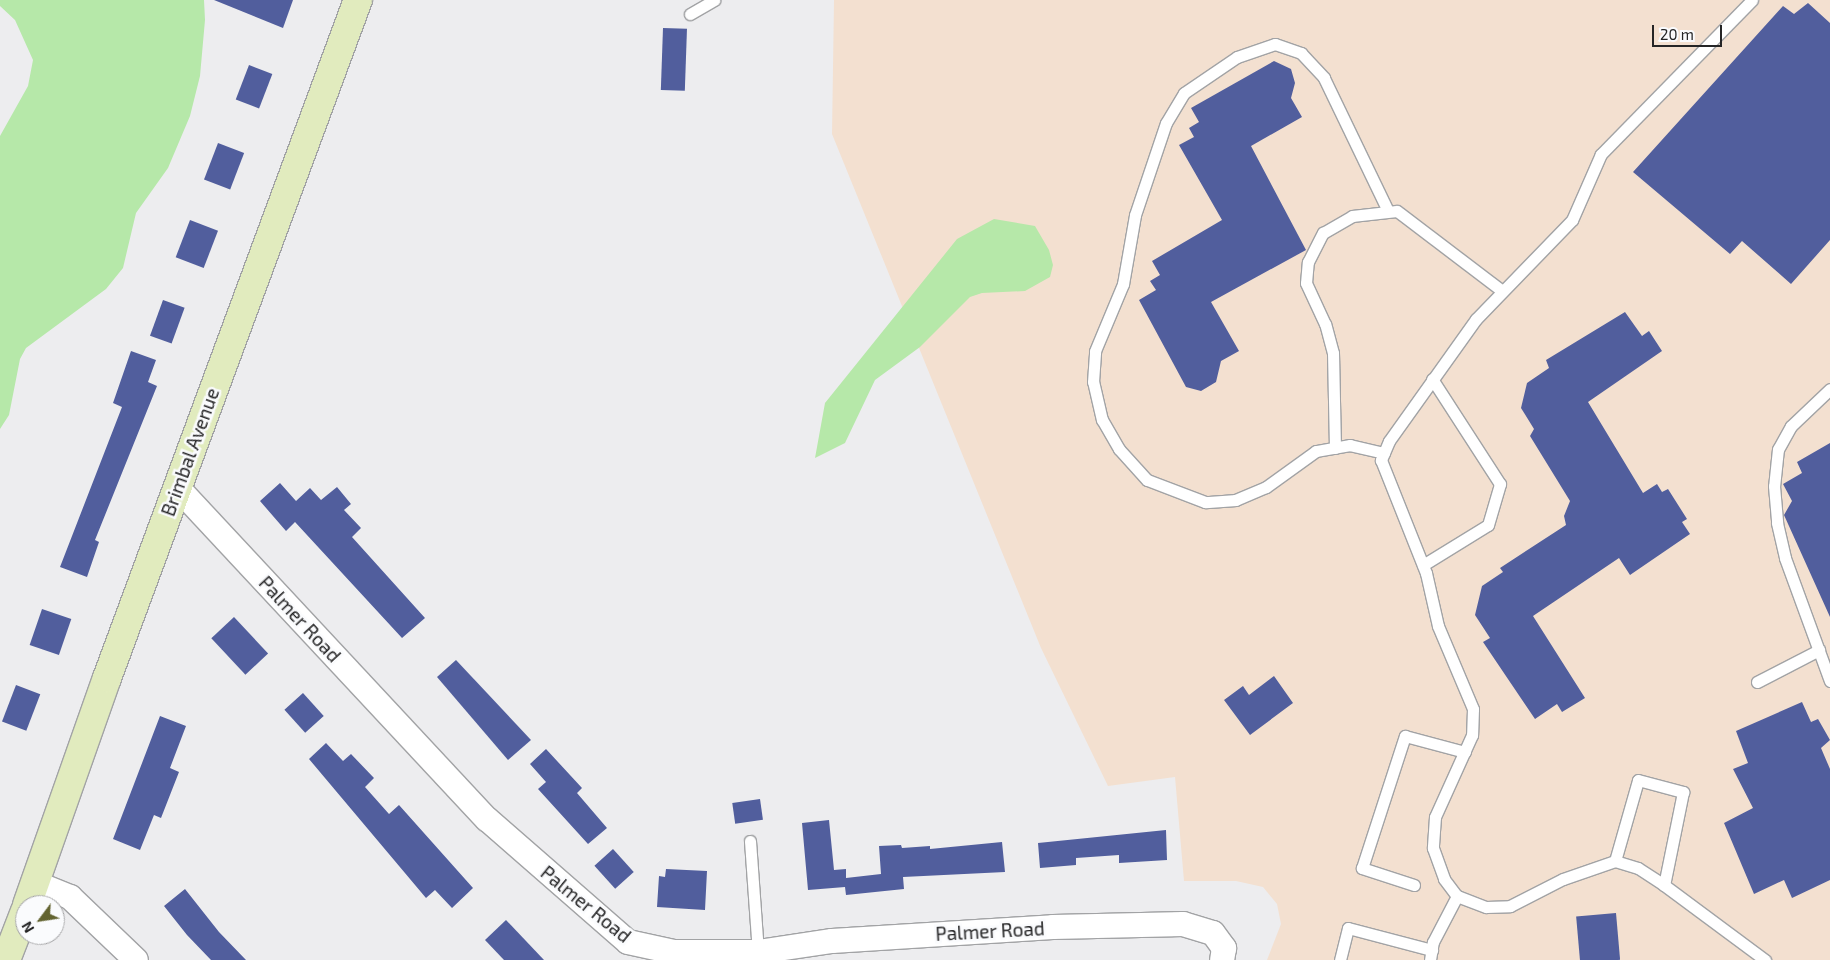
<!DOCTYPE html>
<style>
body{margin:0}
#map{position:relative;width:1830px;height:960px;overflow:hidden;background:#ededef;font-family:"Exo 2",sans-serif}
div>[style]{position:absolute}
.medical>*{inset:0;background:#f3e0d0}
.green>*{inset:0;background:#b6e8a9}
.building>*{inset:0;background:#515e9d;transform-origin:0 0}
.roads{filter:drop-shadow(1px 0 #a2a3a5) drop-shadow(-1px 0 #a2a3a5) drop-shadow(0 1px #a2a3a5) drop-shadow(0 -1px #a2a3a5)}
.service>*{height:11px;margin:-5.5px;padding:0 5.5px;transform-origin:5.5px;border-radius:5.5px;background:#fff}
.minor>*{height:24px;margin:-12px;padding:0 12px;transform-origin:12px;border-radius:12px;background:#fff}
.secondary>*{height:28px;margin:-14px;padding:0 14px;transform-origin:14px;border-radius:14px;background:#e1ebbe}
span{translate:-50% -50%;white-space:nowrap;text-align:center;line-height:1.15;-webkit-text-stroke:5px #fafbfd;paint-order:stroke}
.street-label{font-size:19px;color:#252526}
.north{position:absolute;left:15px;top:895px;width:50px;height:50px;box-sizing:border-box;background:#fafbfd;border:1px solid #a5a5a7;border-radius:50%;rotate:239deg;font-size:14px;font-weight:700;line-height:20px;text-align:center;color:#252526}
.north::after{content:'';display:block;margin:auto;width:18px;height:22px;background:#626330;clip-path:polygon(50% 0,100% 100%,50% 72%,0 100%)}
.scale{position:absolute;left:1652px;top:25px;width:70px;height:22px;box-sizing:border-box;border:2px solid #252526;border-top:0;padding-left:6px;font-size:15px;line-height:18px;white-space:nowrap;color:#252526;-webkit-text-stroke:4px #fafbfd;paint-order:stroke}
</style>
<div id="map">
<div class="medical">
<i style="clip-path:polygon(834px 0,1830px 0,1830px 960px,1267px 960px,1281px 924px,1277px 904px,1263px 887px,1236px 881px,1184px 881px,1175px 777px,1108px 786px,1041px 648px,832px 134px)"></i>
</div>
<div class="green">
<i style="clip-path:polygon(0 0,204px 0,205px 20px,200px 76px,190px 116px,168px 168px,136px 213px,123px 268px,106px 289px,26px 348px,20px 359px,9px 415px,0 429px,0 136px,28px 86px,33px 60px,15px 20px,0 6px)"></i>
<i style="clip-path:polygon(994px 219px,1035px 226px,1049px 250px,1053px 265px,1050px 277px,1025px 291px,982px 293px,970px 297px,920px 347px,875px 380px,845px 443px,815px 458px,825px 403px,957px 239px)"></i>
</div>
<div class="building">
<i style="clip-path:polygon(214px 0,293px 0,283px 28px)"></i>
<i style="clip-path:polygon(1808px 3px,1830px 23px,1830px 240px,1791px 284px,1742px 241px,1730px 254px,1633px 172px,1783px 6px,1794px 14px)"></i>
<i style="left:663px;top:28px;width:24px;height:62px;rotate:2deg"></i>
<i style="clip-path:polygon(1274px 61px,1291px 69px,1295px 83px,1291px 98px,1302px 117px,1251px 146px,1306px 250px,1211px 302px,1239px 351px,1221px 361px,1216px 382px,1201px 391px,1186px 387px,1139px 300px,1156px 290px,1150px 281px,1160px 275px,1152px 261px,1222px 220px,1179px 145px,1194px 137px,1189px 128px,1199px 122px,1191px 108px)"></i>
<i style="left:249px;top:65px;width:25px;height:37px;rotate:21deg"></i>
<i style="left:218px;top:143px;width:28px;height:39px;rotate:21deg"></i>
<i style="left:190px;top:220px;width:30px;height:40px;rotate:21deg"></i>
<i style="left:163px;top:300px;width:23px;height:38px;rotate:20deg"></i>
<i style="clip-path:polygon(1625px 312px,1642px 336px,1649px 331px,1662px 351px,1588px 402px,1643px 493px,1657px 484px,1662px 492px,1668px 489px,1687px 519px,1682px 522px,1690px 534px,1630px 575px,1619px 558px,1533px 616px,1585px 698px,1562px 712px,1557px 704px,1535px 719px,1483px 642px,1490px 638px,1475px 615px,1482px 586px,1503px 572px,1500px 568px,1566px 525px,1564px 516px,1570px 501px,1530px 436px,1534px 429px,1521px 408px,1527px 383px,1549px 368px,1546px 360px)"></i>
<i style="clip-path:polygon(131px 351px,156px 360px,148px 382px,157px 386px,95px 540px,99px 542px,87px 577px,60px 567px,122px 407px,113px 403px)"></i>
<i style="clip-path:polygon(1830px 443px,1830px 617px,1784px 515px,1792px 501px,1783px 484px,1802px 473px,1797px 462px)"></i>
<i style="clip-path:polygon(280px 483px,296px 501px,310px 488px,321px 500px,337px 487px,351px 504px,344px 510px,361px 528px,352px 537px,425px 618px,402px 638px,295px 522px,286px 531px,260px 501px)"></i>
<i style="left:42px;top:609px;width:31px;height:38px;rotate:19deg"></i>
<i style="left:234px;top:617px;width:50px;height:31px;rotate:47deg"></i>
<i style="clip-path:polygon(456px 660px,531px 740px,508px 760px,437px 677px)"></i>
<i style="clip-path:polygon(1274px 676px,1293px 703px,1250px 735px,1224px 700px,1243px 686px,1249px 695px)"></i>
<i style="left:16px;top:685px;width:26px;height:39px;rotate:21deg"></i>
<i style="left:303px;top:693px;width:31px;height:25px;rotate:48deg"></i>
<i style="clip-path:polygon(1802px 702px,1811px 722px,1818px 719px,1830px 740px,1821px 748px,1830px 769px,1830px 880px,1792px 898px,1784px 880px,1754px 894px,1724px 823px,1753px 808px,1733px 769px,1748px 763px,1736px 731px)"></i>
<i style="clip-path:polygon(160px 716px,186px 726px,170px 768px,179px 772px,161px 818px,154px 815px,140px 850px,113px 839px)"></i>
<i style="clip-path:polygon(326px 743px,343px 761px,351px 754px,374px 778px,365px 787px,389px 814px,399px 805px,473px 888px,452px 908px,435px 890px,426px 898px,309px 759px)"></i>
<i style="clip-path:polygon(546px 749px,582px 788px,577px 793px,607px 828px,588px 844px,538px 789px,546px 782px,530px 764px)"></i>
<i style="left:760px;top:799px;width:21px;height:28px;rotate:82deg"></i>
<i style="clip-path:polygon(829px 820px,834px 870px,846px 869px,846px 878px,881px 874px,879px 846px,901px 845px,902px 848px,930px 846px,930px 849px,1002px 842px,1005px 872px,903px 877px,904px 889px,846px 895px,845px 887px,808px 890px,802px 823px)"></i>
<i style="clip-path:polygon(1166px 830px,1167px 860px,1119px 863px,1119px 855px,1076px 858px,1076px 865px,1040px 868px,1038px 843px)"></i>
<i style="left:613px;top:849px;width:31px;height:25px;rotate:48deg"></i>
<i style="clip-path:polygon(666px 869px,707px 871px,705px 910px,657px 907px,659px 876px,665px 877px)"></i>
<i style="clip-path:polygon(185px 889px,219px 932px,246px 960px,211px 960px,187px 935px,164px 906px)"></i>
<i style="left:1616px;top:913px;width:47px;height:40px;rotate:85deg"></i>
<i style="clip-path:polygon(506px 920px,544px 960px,504px 960px,485px 940px)"></i>
</div>
<div class="roads">
<div class="service">
<i style="left:1752px;top:0;width:216px;rotate:134.4deg"></i>
<i style="left:1601px;top:154px;width:72px;rotate:113.7deg"></i>
<i style="left:1572px;top:220px;width:138px;rotate:134.1deg"></i>
<i style="left:1476px;top:319px;width:150px;rotate:125.5deg"></i>
<i style="left:1389px;top:441px;width:21px;rotate:113deg"></i>
<i style="left:1381px;top:460px;width:122px;rotate:68.3deg"></i>
<i style="left:1426px;top:573px;width:54px;rotate:77.2deg"></i>
<i style="left:1438px;top:626px;width:90px;rotate:67.1deg"></i>
<i style="left:1473px;top:709px;width:26px;rotate:92deg"></i>
<i style="left:1472px;top:735px;width:90px;rotate:114.3deg"></i>
<i style="left:1435px;top:817px;width:31px;rotate:94deg"></i>
<i style="left:1433px;top:848px;width:33px;rotate:70deg"></i>
<i style="left:1444px;top:879px;width:21px;rotate:53deg"></i>
<i style="left:1457px;top:896px;width:31px;rotate:21deg"></i>
<i style="left:1486px;top:907px;width:24px;rotate:-2deg"></i>
<i style="left:1510px;top:906px;width:59px;rotate:-27deg"></i>
<i style="left:1563px;top:879px;width:55px;rotate:-19.1deg"></i>
<i style="left:1615px;top:861px;width:24px;rotate:17deg"></i>
<i style="left:1638px;top:868px;width:31px;rotate:33deg"></i>
<i style="left:1664px;top:885px;width:126px;rotate:36.6deg"></i>
<i style="left:690px;top:14px;width:28px;rotate:-30deg"></i>
<i style="left:1830px;top:389px;width:54px;rotate:136.5deg"></i>
<i style="left:1791px;top:426px;width:26px;rotate:119deg"></i>
<i style="left:1778px;top:449px;width:37px;rotate:96deg"></i>
<i style="left:1774px;top:486px;width:37px;rotate:85deg"></i>
<i style="left:1777px;top:523px;width:36px;rotate:77deg"></i>
<i style="left:1785px;top:558px;width:131px;rotate:69.9deg"></i>
<i style="left:1335px;top:448px;width:95px;rotate:-91.2deg"></i>
<i style="left:1333px;top:353px;width:30px;rotate:-105deg"></i>
<i style="left:1325px;top:324px;width:45px;rotate:-114.9deg"></i>
<i style="left:1306px;top:283px;width:21px;rotate:-85deg"></i>
<i style="left:1308px;top:262px;width:33px;rotate:-63deg"></i>
<i style="left:1323px;top:233px;width:34px;rotate:-30deg"></i>
<i style="left:1352px;top:216px;width:45px;rotate:-6.3deg"></i>
<i style="left:1397px;top:211px;width:131px;rotate:37.2deg"></i>
<i style="left:1384px;top:453px;width:35px;rotate:-167deg"></i>
<i style="left:1350px;top:445px;width:35px;rotate:170deg"></i>
<i style="left:1316px;top:451px;width:62px;rotate:144.2deg"></i>
<i style="left:1266px;top:487px;width:33px;rotate:157deg"></i>
<i style="left:1236px;top:500px;width:31px;rotate:176deg"></i>
<i style="left:1205px;top:502px;width:62px;rotate:-159.2deg"></i>
<i style="left:1147px;top:480px;width:42px;rotate:-132.1deg"></i>
<i style="left:1119px;top:449px;width:34px;rotate:-120deg"></i>
<i style="left:1102px;top:420px;width:39px;rotate:-103deg"></i>
<i style="left:1093px;top:382px;width:31px;rotate:-86deg"></i>
<i style="left:1095px;top:351px;width:73px;rotate:-67.3deg"></i>
<i style="left:1123px;top:284px;width:70px;rotate:-80.1deg"></i>
<i style="left:1135px;top:215px;width:97px;rotate:-71.4deg"></i>
<i style="left:1166px;top:123px;width:35px;rotate:-59deg"></i>
<i style="left:1184px;top:93px;width:64px;rotate:-34.2deg"></i>
<i style="left:1237px;top:57px;width:40px;rotate:-18.9deg"></i>
<i style="left:1275px;top:44px;width:28px;rotate:19deg"></i>
<i style="left:1301px;top:53px;width:34px;rotate:47deg"></i>
<i style="left:1324px;top:78px;width:145px;rotate:64.3deg"></i>
<i style="left:1423px;top:565px;width:76px;rotate:-31.6deg"></i>
<i style="left:1488px;top:525px;width:43px;rotate:-73.7deg"></i>
<i style="left:1500px;top:484px;width:125px;rotate:-122.9deg"></i>
<i style="left:1757px;top:682px;width:70px;rotate:-27.3deg"></i>
<i style="left:750px;top:841px;width:111px;rotate:85.9deg"></i>
<i style="left:1615px;top:861px;width:84px;rotate:-74.1deg"></i>
<i style="left:1638px;top:780px;width:47px;rotate:14.9deg"></i>
<i style="left:1683px;top:792px;width:95px;rotate:101.5deg"></i>
<i style="left:1414px;top:885px;width:55px;rotate:-161.9deg"></i>
<i style="left:1362px;top:868px;width:139px;rotate:-72deg"></i>
<i style="left:1405px;top:736px;width:62px;rotate:14.9deg"></i>
<i style="left:1340px;top:960px;width:33px;rotate:-76deg"></i>
<i style="left:1348px;top:928px;width:87px;rotate:14.7deg"></i>
<i style="left:1430px;top:960px;width:18px;rotate:-81deg"></i>
<i style="left:1433px;top:942px;width:52px;rotate:-62.4deg"></i>
</div>
<div class="minor">
<i style="left:177px;top:487px;width:454px;rotate:47deg"></i>
<i style="left:487px;top:819px;width:187px;rotate:41.1deg"></i>
<i style="left:628px;top:942px;width:47px;rotate:12.3deg"></i>
<i style="left:674px;top:952px;width:84px"></i>
<i style="left:758px;top:952px;width:75px;rotate:-8.5deg"></i>
<i style="left:832px;top:941px;width:221px;rotate:-3.6deg"></i>
<i style="left:1053px;top:927px;width:130px;rotate:-1.3deg"></i>
<i style="left:1183px;top:924px;width:31px;rotate:17deg"></i>
<i style="left:1213px;top:933px;width:19px;rotate:54deg"></i>
<i style="left:1224px;top:948px;width:12px;rotate:99deg"></i>
<i style="left:35px;top:883px;width:38px;rotate:22deg"></i>
<i style="left:70px;top:897px;width:91px;rotate:43.7deg"></i>
</div>
<div class="secondary">
<i style="left:27px;top:905px;width:241px;rotate:-70.6deg"></i>
<i style="left:107px;top:678px;width:723px;rotate:-69.69deg"></i>
<i style="left:6px;top:960px;width:53px;rotate:-68.8deg"></i>
</div>
</div>
<div class="street-label">
<span style="left:190px;top:452px;rotate:-70deg">Brimbal Avenue</span>
<span style="left:300px;top:619px;rotate:47deg">Palmer Road</span>
<span style="left:586px;top:904px;rotate:39deg">Palmer Road</span>
<span style="left:990px;top:931px;rotate:-3deg">Palmer Road</span>
</div>
<div class="north">N</div>
<div class="scale">20 m</div>
</div>
